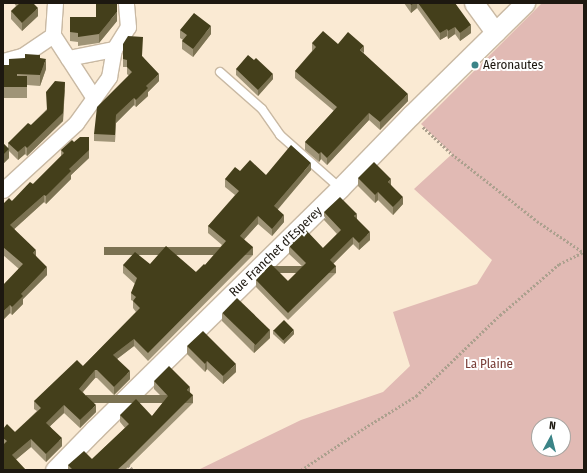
<!DOCTYPE html>
<meta charset="utf-8">
<style>
body{margin:0}
#map{position:relative;width:587px;height:473px;overflow:hidden;background:#faead3;font-family:"Fira Sans Condensed",sans-serif}
div>[style]{position:absolute}
.green>*{inset:0;background:#e1bab4}
.path>*{height:2.5px;margin-top:-1.25px;transform-origin:0;background:repeating-linear-gradient(90deg,#aca08e 0 2px,transparent 0 4px)}
.roads{filter:drop-shadow(1px 0 #c9b9a3) drop-shadow(-1px 0 #c9b9a3) drop-shadow(0 1px #c9b9a3) drop-shadow(0 -1px #c9b9a3)}
.service>*{height:8px;margin:-4px;padding:0 4px;transform-origin:4px;border-radius:4px;background:#fff}
.minor>*{height:15px;margin:-7.5px;padding:0 7.5px;transform-origin:7.5px;border-radius:7.5px;background:#fff}
.tertiary>*{height:19px;margin:-9.5px;padding:0 9.5px;transform-origin:9.5px;border-radius:9.5px;background:#fff}
.wall>*{inset:0;background:#9f9477}
.shaded-wall>*{inset:0;background:#7b7252;transform-origin:0 0}
.building>*{inset:0;background:#443f1b;transform-origin:0 0}
.dots>*{width:11px;height:11px;translate:-50% -50%;box-sizing:border-box;border:2px solid #fff;border-radius:50%}
span{translate:-50% -50%;white-space:nowrap;text-align:center;line-height:1.15;-webkit-text-stroke:4px #fff;paint-order:stroke}
.poi-label{font-size:13px;color:#1d1810}
.left{translate:0 -50%;text-align:left}
.street-label{font-size:13px;color:#1d1810}
.park-label{font-size:13px;color:#783d36}
.frame{position:absolute;inset:0;border:4px solid #1d1810;pointer-events:none}
.north{position:absolute;left:531px;top:417px;width:40px;height:40px;box-sizing:border-box;background:#fff;border:1px solid #a5a39f;border-radius:50%;rotate:7deg;font-size:11px;font-weight:700;line-height:16px;text-align:center;color:#1d1810}
.north::after{content:'';display:block;margin:auto;width:14px;height:18px;background:#3b8487;clip-path:polygon(50% 0,100% 100%,50% 72%,0 100%)}
</style>
<div id="map">
<div class="green">
<i style="clip-path:polygon(evenodd,542px 3px,584px 3px,584px 470px,198px 470px,301px 420px,383px 392px,410px 366px,393px 312px,477px 284px,492px 260px,414px 189px,452px 154px,421px 124px,542px 3px,539px 425px,563px 425px,563px 449px,539px 449px,539px 425px)"></i>
</div>
<div class="path">
<i style="left:423px;top:127px;width:40px;rotate:43deg"></i>
<i style="left:452px;top:154px;width:108px;rotate:38.2deg"></i>
<i style="left:537px;top:221px;width:55px;rotate:34deg"></i>
<i style="left:128px;top:465px;width:7px;rotate:45deg"></i>
<i style="left:301px;top:470px;width:72px;rotate:-33.7deg"></i>
<i style="left:361px;top:430px;width:65px;rotate:-31.7deg"></i>
<i style="left:416px;top:396px;width:117px;rotate:-44deg"></i>
<i style="left:500px;top:315px;width:78px;rotate:-40.8deg"></i>
<i style="left:559px;top:264px;width:28px;rotate:-26deg"></i>
</div>
<div class="roads">
<div class="service">
<i style="left:220px;top:72px;width:56px;rotate:41.4deg"></i>
<i style="left:262px;top:109px;width:32px;rotate:55deg"></i>
<i style="left:280px;top:135px;width:80px;rotate:41.5deg"></i>
</div>
<div class="minor">
<i style="left:55px;top:3px;width:32px;rotate:94deg"></i>
<i style="left:53px;top:35px;width:75px;rotate:56.9deg"></i>
<i style="left:68px;top:58px;width:47px;rotate:-11.1deg"></i>
<i style="left:3px;top:61px;width:20px;rotate:-15deg"></i>
<i style="left:22px;top:56px;width:37px;rotate:-34deg"></i>
<i style="left:3px;top:190px;width:99px;rotate:-42.5deg"></i>
<i style="left:76px;top:123px;width:57px;rotate:-54.3deg"></i>
<i style="left:109px;top:77px;width:28px;rotate:-80deg"></i>
<i style="left:114px;top:49px;width:26px;rotate:-58deg"></i>
<i style="left:128px;top:27px;width:24px;rotate:-95deg"></i>
</div>
<div class="tertiary">
<i style="left:474px;top:3px;width:36px;rotate:54deg"></i>
<i style="left:55px;top:470px;width:56px;rotate:-45.7deg"></i>
<i style="left:94px;top:430px;width:345px;rotate:-44.5deg"></i>
<i style="left:340px;top:188px;width:102px;rotate:-45.8deg"></i>
<i style="left:411px;top:115px;width:160px;rotate:-44.5deg"></i>
</div>
</div>
<div class="wall">
<i style="clip-path:polygon(14px 3px,33px 3px,38px 16px,22px 31px,11px 19px,11px 11px,16px 6px)"></i>
<i style="clip-path:polygon(404px 3px,455px 3px,471px 33px,460px 41px,455px 34px,448px 39px,447px 36px,440px 40px,417px 8px,411px 13px)"></i>
<i style="clip-path:polygon(70px 17px,96px 17px,117px 21px,99px 43px,78px 46px,78px 42px,70px 41px)"></i>
<i style="clip-path:polygon(180px 30px,211px 34px,193px 57px,182px 49px,182px 41px,183px 40px,180px 38px)"></i>
<i style="clip-path:polygon(312px 43px,338px 44px,363px 53px,408px 101px,380px 130px,369px 120px,327px 165px,321px 159px,319px 162px,305px 150px,305px 142px,334px 111px,295px 78px,295px 71px,312px 51px)"></i>
<i style="clip-path:polygon(123px 44px,143px 57px,159px 81px,148px 92px,148px 96px,136px 107px,134px 105px,116px 123px,115px 142px,94px 141px,94px 134px,129px 76px,127px 74px,127px 67px,123px 67px)"></i>
<i style="clip-path:polygon(40px 58px,46px 69px,40px 86px,27px 85px,27px 98px,3px 98px,3px 65px,9px 65px)"></i>
<i style="clip-path:polygon(254px 60px,273px 79px,258px 96px,236px 75px,236px 69px)"></i>
<i style="clip-path:polygon(65px 89px,63px 121px,27px 156px,25px 154px,18px 160px,9px 151px,9px 158px,3px 164px,3px 143px,8px 148px,8px 143px,31px 125px,46px 110px)"></i>
<i style="clip-path:polygon(74px 142px,89px 145px,89px 158px,71px 175px,71px 179px,46px 204px,44px 202px,14px 229px,36px 256px,47px 275px,23px 299px,23px 304px,12px 315px,10px 313px,3px 320px,19px 269px,3px 255px,3px 204px,12px 201px,33px 184px,61px 156px,61px 150px)"></i>
<i style="clip-path:polygon(311px 170px,277px 209px,284px 222px,272px 236px,258px 224px,244px 239px,253px 255px,148px 361px,134px 346px,117px 359px,130px 379px,114px 395px,97px 378px,95px 378px,83px 392px,96px 412px,80px 428px,64px 413px,50px 426px,62px 446px,46px 462px,31px 447px,3px 470px,3px 429px,15px 432px,37px 411px,34px 409px,34px 401px,83px 366px,136px 312px,133px 308px,133px 301px,131px 300px,131px 293px,135px 284px,123px 273px,123px 265px,150px 264px,196px 272px,205px 265px,222px 245px,208px 233px,208px 226px,235px 195px,225px 187px,225px 179px,240px 171px,266px 175px)"></i>
<i style="clip-path:polygon(358px 178px,391px 185px,403px 204px,393px 215px,378px 200px,375px 203px,358px 186px)"></i>
<i style="clip-path:polygon(324px 212px,357px 219px,370px 240px,359px 250px,353px 244px,333px 264px,336px 273px,288px 320px,256px 287px,256px 280px,288px 281px,303px 267px,289px 254px,289px 246px,323px 248px,337px 234px,324px 220px)"></i>
<i style="clip-path:polygon(222px 313px,270px 338px,254px 353px,222px 321px)"></i>
<i style="clip-path:polygon(273px 330px,294px 334px,284px 344px,273px 334px)"></i>
<i style="clip-path:polygon(187px 346px,236px 372px,223px 384px,207px 369px,205px 372px,187px 354px)"></i>
<i style="clip-path:polygon(154px 381px,190px 392px,193px 403px,125px 470px,68px 470px,68px 465px,92px 459px,125px 428px,120px 422px,120px 415px,152px 416px,165px 400px,154px 389px)"></i>
</div>
<div class="shaded-wall">
<i style="clip-path:polygon(415px 3px,417px 3px,417px 8px,411px 13px,411px 5px)"></i>
<i style="clip-path:polygon(38px 8px,38px 16px,22px 31px,22px 23px)"></i>
<i style="clip-path:polygon(117px 12px,117px 21px,99px 43px,99px 34px)"></i>
<i style="clip-path:polygon(471px 25px,471px 33px,460px 41px,460px 33px)"></i>
<i style="clip-path:polygon(211px 26px,211px 34px,193px 57px,193px 49px)"></i>
<i style="clip-path:polygon(455px 27px,455px 34px,448px 39px,448px 31px)"></i>
<i style="clip-path:polygon(447px 29px,447px 36px,440px 40px,440px 33px)"></i>
<i style="clip-path:polygon(364px 46px,364px 53px,360px 50px)"></i>
<i style="clip-path:polygon(46px 59px,46px 69px,40px 86px,40px 75px)"></i>
<i style="clip-path:polygon(159px 74px,159px 81px,148px 92px,148px 96px,136px 107px,136px 100px,146px 86px)"></i>
<i style="clip-path:polygon(273px 74px,273px 79px,258px 96px,258px 90px)"></i>
<i style="clip-path:polygon(65px 82px,63px 121px,27px 156px,27px 148px)"></i>
<i style="clip-path:polygon(408px 94px,408px 101px,380px 130px,380px 122px)"></i>
<i style="clip-path:polygon(134px 98px,134px 105px,116px 123px,115px 142px,116px 115px)"></i>
<i style="clip-path:polygon(369px 113px,369px 120px,327px 165px,327px 158px)"></i>
<i style="clip-path:polygon(89px 137px,89px 158px,71px 175px,71px 179px,46px 204px,46px 196px,69px 169px)"></i>
<i style="clip-path:polygon(25px 146px,25px 154px,18px 160px,18px 152px)"></i>
<i style="clip-path:polygon(9px 149px,9px 158px,3px 164px,3px 155px)"></i>
<i style="clip-path:polygon(321px 152px,321px 159px,319px 162px,319px 154px)"></i>
<i style="clip-path:polygon(311px 163px,311px 170px,274px 214px,274px 206px)"></i>
<i style="clip-path:polygon(391px 179px,391px 187px,388px 182px)"></i>
<i style="clip-path:polygon(378px 192px,378px 200px,375px 203px,375px 195px)"></i>
<i style="clip-path:polygon(44px 195px,44px 202px,10px 233px,10px 225px)"></i>
<i style="clip-path:polygon(403px 197px,403px 204px,393px 215px,393px 207px)"></i>
<i style="clip-path:polygon(357px 214px,357px 221px,354px 216px)"></i>
<i style="clip-path:polygon(284px 215px,284px 222px,272px 236px,272px 229px)"></i>
<i style="clip-path:polygon(258px 216px,258px 224px,240px 244px,240px 236px)"></i>
<i style="clip-path:polygon(370px 232px,370px 240px,359px 250px,359px 243px)"></i>
<i style="clip-path:polygon(353px 237px,353px 244px,330px 267px,330px 260px)"></i>
<i style="left:253px;top:247px;width:8px;height:149px;rotate:90deg"></i>
<i style="clip-path:polygon(36px 250px,36px 258px,33px 253px)"></i>
<i style="left:336px;top:266px;width:7px;height:67px;rotate:90deg"></i>
<i style="clip-path:polygon(47px 267px,47px 275px,23px 299px,23px 304px,12px 315px,12px 307px,21px 294px)"></i>
<i style="clip-path:polygon(10px 305px,10px 313px,3px 320px,3px 312px)"></i>
<i style="clip-path:polygon(270px 330px,270px 338px,254px 353px,254px 345px)"></i>
<i style="clip-path:polygon(294px 330px,294px 334px,284px 344px,284px 340px)"></i>
<i style="clip-path:polygon(134px 339px,134px 346px,113px 362px,113px 355px)"></i>
<i style="clip-path:polygon(207px 361px,207px 369px,205px 372px,205px 364px)"></i>
<i style="clip-path:polygon(236px 364px,236px 372px,223px 384px,223px 376px)"></i>
<i style="clip-path:polygon(95px 370px,95px 378px,79px 396px,79px 389px)"></i>
<i style="clip-path:polygon(130px 371px,130px 379px,114px 395px,114px 387px)"></i>
<i style="clip-path:polygon(190px 387px,190px 394px,187px 390px)"></i>
<i style="left:193px;top:395px;width:8px;height:107px;rotate:90deg"></i>
<i style="clip-path:polygon(64px 405px,64px 413px,46px 430px,46px 423px)"></i>
<i style="clip-path:polygon(96px 405px,96px 412px,80px 428px,80px 420px)"></i>
<i style="clip-path:polygon(62px 438px,62px 446px,46px 462px,46px 454px)"></i>
<i style="clip-path:polygon(31px 439px,31px 447px,12px 463px,12px 455px)"></i>
</div>
<div class="building">
<i style="clip-path:polygon(20px 3px,33px 3px,38px 8px,22px 23px,11px 11px)"></i>
<i style="clip-path:polygon(96px 3px,117px 3px,117px 12px,99px 34px,78px 37px,78px 33px,70px 32px,70px 17px,96px 17px)"></i>
<i style="clip-path:polygon(410px 3px,415px 3px,411px 5px)"></i>
<i style="clip-path:polygon(418px 3px,455px 3px,471px 25px,460px 33px,455px 27px,448px 31px,447px 29px,440px 33px)"></i>
<i style="clip-path:polygon(194px 13px,211px 26px,193px 49px,182px 41px,187px 35px,180px 30px)"></i>
<i style="clip-path:polygon(323px 31px,338px 44px,348px 32px,364px 46px,360px 50px,408px 94px,380px 122px,369px 113px,327px 158px,321px 152px,319px 154px,305px 142px,337px 107px,295px 71px,316px 47px,312px 43px)"></i>
<i style="clip-path:polygon(128px 36px,143px 37px,142px 56px,159px 74px,146px 86px,148px 88px,136px 100px,134px 98px,116px 115px,115px 135px,94px 134px,97px 107px,132px 72px,127px 67px,127px 60px,123px 59px,123px 44px)"></i>
<i style="clip-path:polygon(25px 54px,40px 55px,40px 58px,46px 59px,40px 75px,17px 74px,17px 76px,27px 76px,27px 87px,3px 87px,3px 65px,9px 65px,9px 59px,25px 58px)"></i>
<i style="clip-path:polygon(248px 55px,254px 60px,256px 58px,273px 74px,258px 90px,236px 69px)"></i>
<i style="clip-path:polygon(55px 81px,65px 82px,63px 113px,27px 148px,25px 146px,18px 152px,8px 143px,28px 123px,31px 125px,47px 110px,46px 92px)"></i>
<i style="clip-path:polygon(80px 137px,89px 137px,89px 150px,69px 169px,71px 171px,46px 196px,44px 195px,10px 225px,36px 250px,33px 253px,47px 267px,21px 294px,23px 296px,12px 307px,10px 305px,3px 312px,3px 285px,23px 264px,3px 247px,3px 204px,9px 198px,12px 201px,30px 182px,33px 184px,64px 153px,61px 150px,72px 140px,74px 142px)"></i>
<i style="clip-path:polygon(3px 143px,9px 149px,3px 155px)"></i>
<i style="clip-path:polygon(291px 145px,311px 163px,274px 206px,284px 215px,272px 229px,258px 216px,240px 236px,253px 247px,148px 353px,134px 339px,113px 355px,130px 371px,114px 387px,97px 370px,95px 370px,79px 389px,96px 405px,80px 420px,64px 405px,46px 423px,62px 438px,46px 454px,31px 439px,12px 455px,26px 470px,3px 470px,3px 445px,7px 441px,3px 438px,3px 429px,7px 424px,15px 432px,41px 408px,34px 401px,77px 360px,83px 366px,140px 308px,133px 301px,136px 297px,131px 293px,137px 278px,123px 265px,135px 252px,150px 264px,166px 246px,196px 272px,204px 264px,205px 265px,226px 241px,208px 226px,239px 191px,225px 179px,235px 167px,240px 171px,250px 160px,266px 175px)"></i>
<i style="clip-path:polygon(374px 162px,391px 179px,388px 182px,403px 197px,393px 207px,378px 192px,375px 195px,358px 178px)"></i>
<i style="clip-path:polygon(340px 197px,357px 214px,354px 216px,370px 232px,359px 243px,353px 237px,330px 260px,336px 266px,288px 313px,256px 280px,271px 264px,288px 281px,306px 263px,289px 246px,306px 230px,323px 248px,341px 230px,324px 212px)"></i>
<i style="left:237px;top:298px;width:46px;height:21px;rotate:44deg"></i>
<i style="left:284px;top:320px;width:14px;height:15px;rotate:45deg"></i>
<i style="clip-path:polygon(203px 331px,236px 364px,223px 376px,207px 361px,205px 364px,187px 346px)"></i>
<i style="clip-path:polygon(169px 366px,190px 387px,187px 390px,193px 395px,126px 462px,117px 470px,73px 470px,68px 465px,84px 451px,92px 459px,129px 424px,120px 415px,136px 399px,152px 416px,168px 396px,154px 381px)"></i>
</div>
<div class="dots">
<i style="left:475px;top:65px;background:#3b8487"></i>
</div>
<div class="poi-label">
<span class="left" style="left:483px;top:65px">Aéronautes</span>
</div>
<div class="street-label">
<span style="left:276px;top:252px;rotate:-44deg">Rue Franchet d'Esperey</span>
</div>
<div class="park-label">
<span style="left:489px;top:364px">La Plaine</span>
</div>
<div class="frame"></div>
<div class="north">N</div>
</div>
